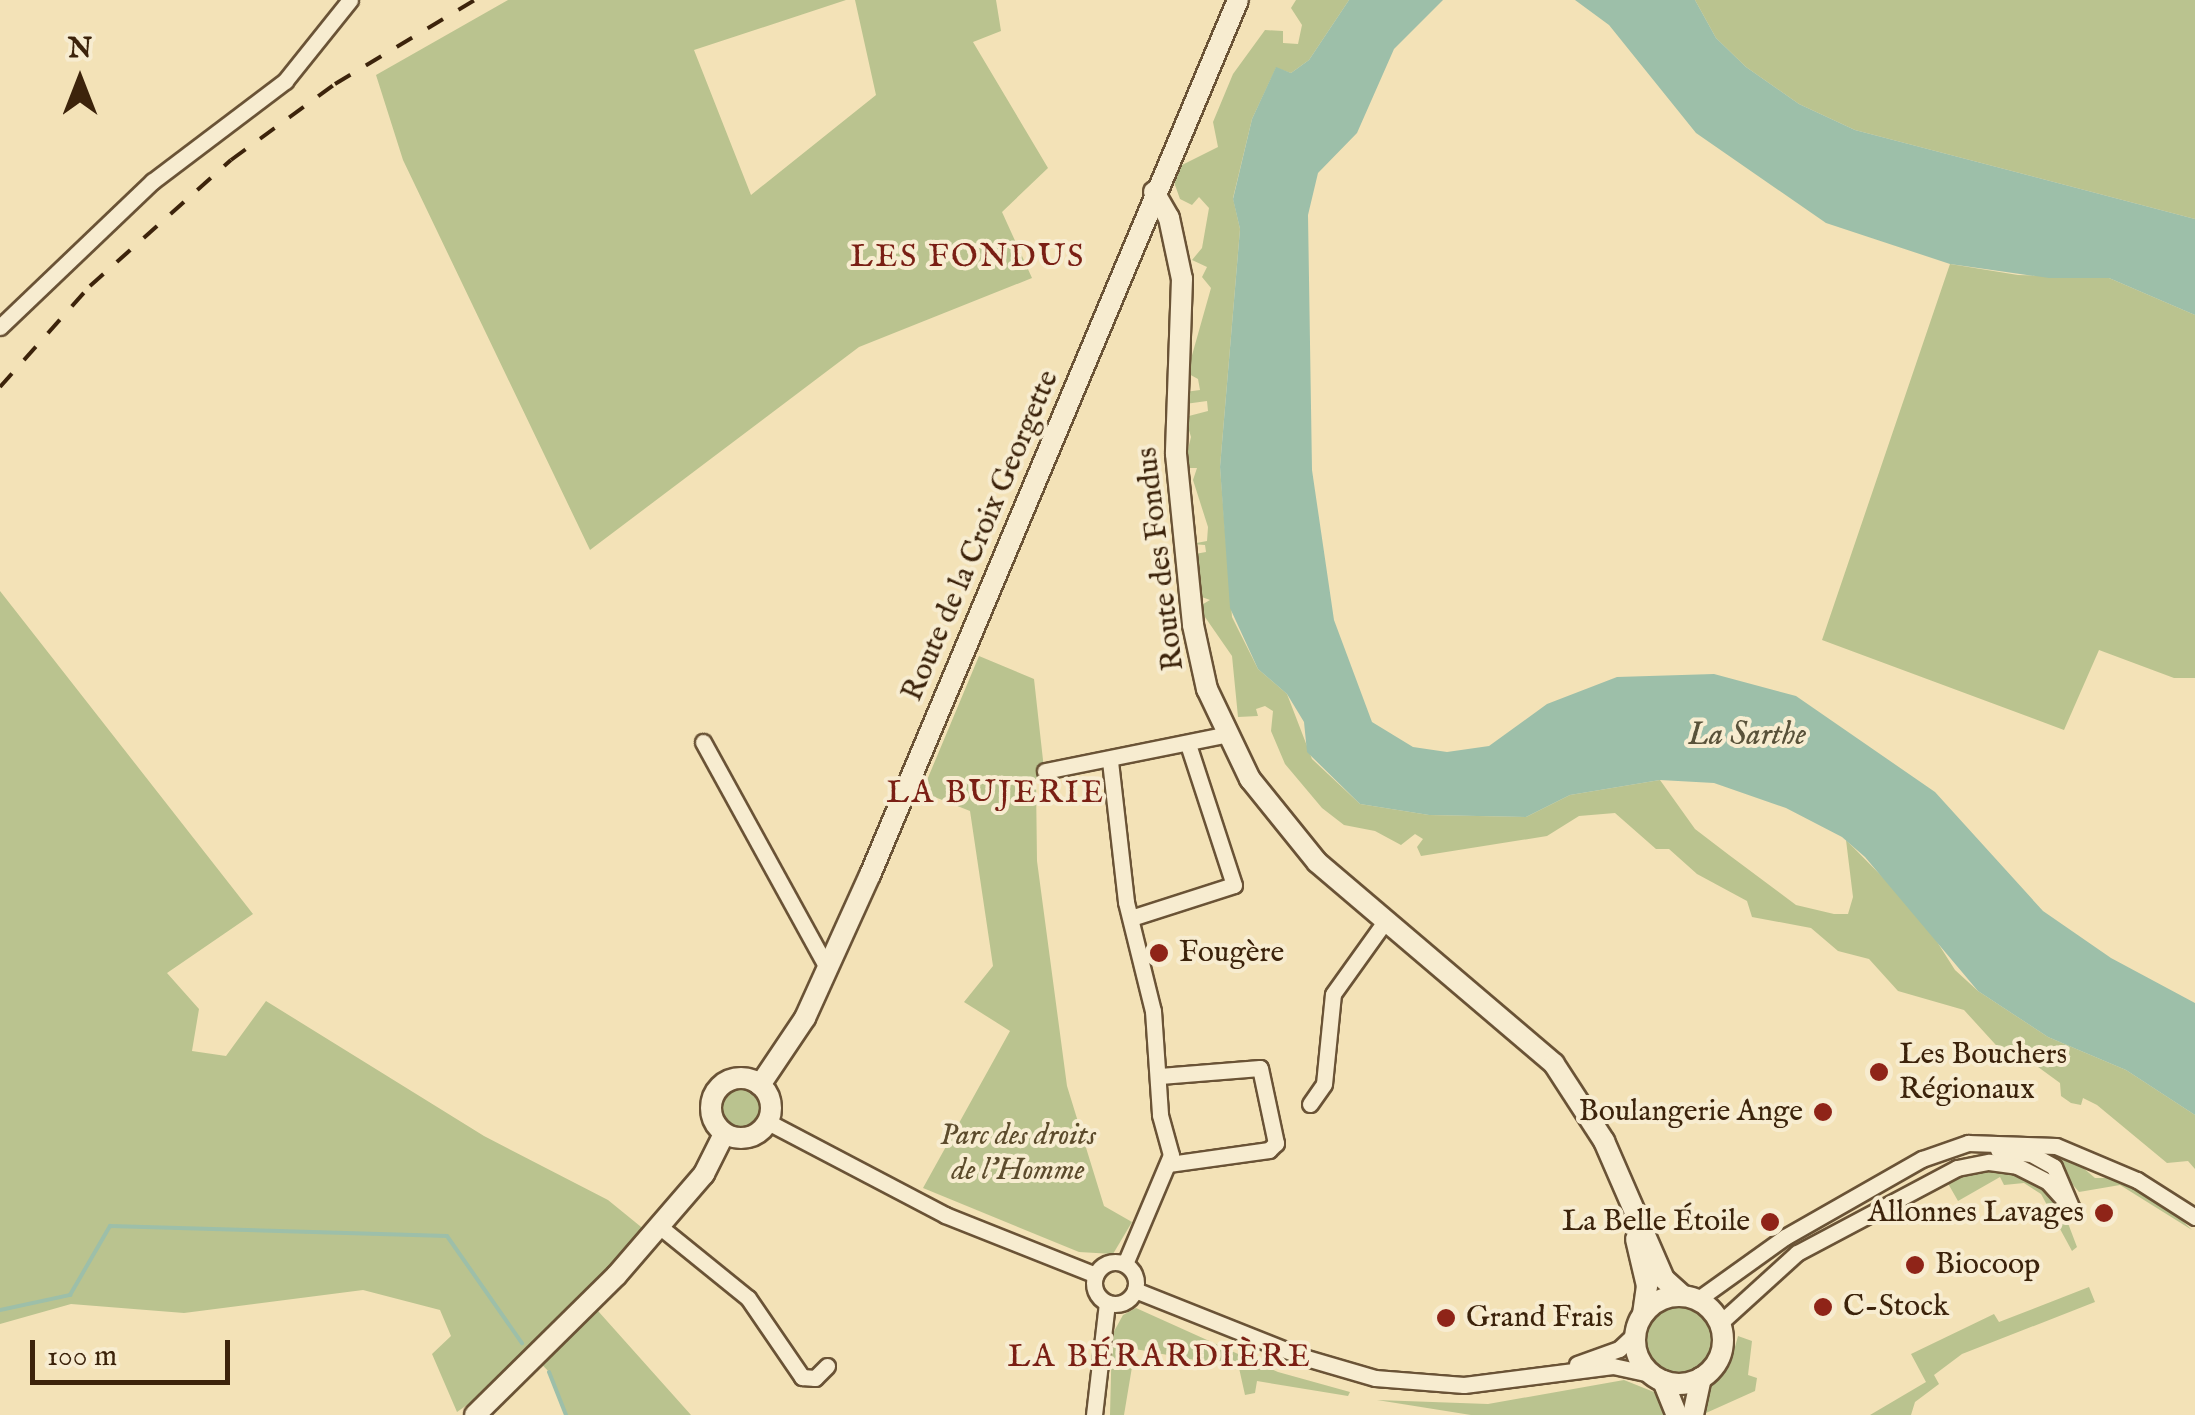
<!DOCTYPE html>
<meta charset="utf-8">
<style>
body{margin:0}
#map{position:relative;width:2195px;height:1415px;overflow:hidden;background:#f3e2b7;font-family:"IM FELL English",serif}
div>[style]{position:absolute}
.green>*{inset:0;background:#bac38f}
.round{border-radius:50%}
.water>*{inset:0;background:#9dbfa9}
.stream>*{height:4px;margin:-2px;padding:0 2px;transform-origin:2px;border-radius:2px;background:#9dbfa9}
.roads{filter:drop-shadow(2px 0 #6a5336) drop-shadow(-2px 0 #6a5336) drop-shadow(0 2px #6a5336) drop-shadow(0 -2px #6a5336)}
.street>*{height:15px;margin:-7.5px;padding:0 7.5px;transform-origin:7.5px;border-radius:7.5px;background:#f7ecd0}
.street>.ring{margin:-7.5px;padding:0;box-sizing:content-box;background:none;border:15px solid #f7ecd0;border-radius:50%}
.secondary>*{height:20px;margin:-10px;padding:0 10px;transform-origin:10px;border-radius:10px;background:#f7ecd0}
.secondary>.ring{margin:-10px;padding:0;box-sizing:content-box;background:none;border:20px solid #f7ecd0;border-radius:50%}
.rail>*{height:4px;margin-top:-2px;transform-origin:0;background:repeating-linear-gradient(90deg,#3c230b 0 18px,transparent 0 36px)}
.dots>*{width:28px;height:28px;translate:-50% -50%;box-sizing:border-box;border:5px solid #f7ecd0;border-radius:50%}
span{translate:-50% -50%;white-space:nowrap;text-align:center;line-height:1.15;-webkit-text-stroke:8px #f7ecd0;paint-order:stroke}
.street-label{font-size:30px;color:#3c230b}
.poi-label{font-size:30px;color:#3c230b}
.left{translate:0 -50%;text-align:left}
.right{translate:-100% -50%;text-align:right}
.park-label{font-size:30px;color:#5c4b2c;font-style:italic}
.neighbourhood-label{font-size:32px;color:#7a1f14;letter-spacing:2.5px}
.water-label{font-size:32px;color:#59523a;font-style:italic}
.north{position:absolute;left:30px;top:30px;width:100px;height:100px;-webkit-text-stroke:8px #f7ecd0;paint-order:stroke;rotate:0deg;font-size:28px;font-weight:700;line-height:40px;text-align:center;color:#3c230b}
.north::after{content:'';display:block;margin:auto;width:35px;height:45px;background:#3c230b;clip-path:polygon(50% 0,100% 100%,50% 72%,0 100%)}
.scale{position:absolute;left:30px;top:1340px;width:200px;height:45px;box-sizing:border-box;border:5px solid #3c230b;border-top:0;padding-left:12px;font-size:30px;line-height:35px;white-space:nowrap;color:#3c230b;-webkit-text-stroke:8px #f7ecd0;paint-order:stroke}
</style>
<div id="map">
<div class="green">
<i style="clip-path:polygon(508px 0,846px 0,694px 50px,751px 195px,876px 95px,855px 0,996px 0,1001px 31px,973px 42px,1048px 168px,1002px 212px,1032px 278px,859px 347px,590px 550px,403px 160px,376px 75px)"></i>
<i style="clip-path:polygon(1296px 0,1349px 0,1309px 60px,1291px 73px,1276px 68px,1252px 119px,1233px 198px,1240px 229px,1220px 467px,1232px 617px,1258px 669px,1287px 694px,1312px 759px,1360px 804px,1429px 815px,1526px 817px,1570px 795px,1660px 780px,1695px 829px,1729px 855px,1796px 905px,1834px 914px,1848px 914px,1853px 897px,1846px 840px,1920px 915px,1955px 970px,1978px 991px,2048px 1037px,2126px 1070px,2195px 1115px,2195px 1169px,2188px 1161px,2167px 1163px,2097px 1105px,2083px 1098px,2081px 1105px,2071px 1103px,2061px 1096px,2060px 1083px,2034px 1064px,2005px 1055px,1964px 1010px,1898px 991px,1869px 959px,1838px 951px,1811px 928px,1752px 917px,1747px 901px,1697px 874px,1669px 849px,1656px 849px,1615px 813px,1579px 816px,1547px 836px,1421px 856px,1417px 847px,1423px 839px,1415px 834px,1401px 845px,1375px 831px,1344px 825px,1322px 808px,1285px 764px,1271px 731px,1273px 711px,1265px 706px,1256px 709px,1258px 716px,1238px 717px,1232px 656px,1198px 607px,1210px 600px,1199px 596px,1195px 554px,1206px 552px,1205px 545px,1191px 544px,1207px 541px,1208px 527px,1193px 480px,1197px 468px,1188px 468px,1186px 457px,1191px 437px,1185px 417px,1208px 411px,1207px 401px,1185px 404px,1185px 392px,1200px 390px,1198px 379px,1187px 373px,1211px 288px,1202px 277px,1207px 267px,1192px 260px,1202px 248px,1209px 208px,1199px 197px,1192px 205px,1180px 199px,1170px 171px,1218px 147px,1213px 122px,1233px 74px,1265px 30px,1283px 31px,1283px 43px,1298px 44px,1302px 25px,1291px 8px)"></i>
<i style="clip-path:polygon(1695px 0,2195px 0,2195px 219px,1855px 130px,1799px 104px,1746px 67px,1716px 38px)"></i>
<i style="clip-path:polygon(1950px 264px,2018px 275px,2109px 278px,2195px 315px,2195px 678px,2174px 678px,2099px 650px,2064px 730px,1822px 640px)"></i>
<i style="clip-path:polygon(0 591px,253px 914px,167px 973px,199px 1009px,192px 1051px,226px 1056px,266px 1001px,484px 1136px,608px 1200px,651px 1235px,590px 1302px,691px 1415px,566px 1415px,549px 1372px,535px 1357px,457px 1412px,432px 1354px,451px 1336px,440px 1310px,363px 1290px,184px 1313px,71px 1304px,0 1324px)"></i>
<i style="clip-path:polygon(979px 656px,1034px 679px,1045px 778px,1036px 781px,1037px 861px,1067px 1086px,1104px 1206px,1132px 1222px,1113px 1254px,1079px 1252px,923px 1188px,1010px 1031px,964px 1002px,993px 966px,970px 811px,922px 792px)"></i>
<i class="round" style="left:717px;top:1084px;width:48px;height:48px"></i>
<i style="clip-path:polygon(2044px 1151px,2068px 1155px,2095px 1178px,2118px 1178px,2163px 1202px,2192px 1230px,2120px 1185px,2079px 1192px)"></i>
<i style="clip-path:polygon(2001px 1169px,2040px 1183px,2063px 1210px,2077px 1247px,2072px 1251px,2041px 1194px,2024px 1183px,2004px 1185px,2000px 1177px,1958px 1201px,1946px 1180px)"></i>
<i style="clip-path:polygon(2089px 1287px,2095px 1302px,1962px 1354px,1934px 1375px,1939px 1384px,1915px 1402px,1911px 1415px,1870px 1415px,1926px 1382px,1911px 1354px,1994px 1314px,1999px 1322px)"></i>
<i class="round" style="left:1644px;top:1304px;width:72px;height:72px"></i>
<i style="clip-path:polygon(1136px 1308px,1278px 1372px,1350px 1392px,1348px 1396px,1257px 1381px,1255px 1393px,1245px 1395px,1239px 1368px,1135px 1349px,1124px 1415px,1110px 1415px,1112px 1335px,1123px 1315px)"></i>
<i style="clip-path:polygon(1738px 1336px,1752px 1341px,1748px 1375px,1757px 1378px,1755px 1391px,1706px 1413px,1708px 1389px,1730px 1365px)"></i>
<i style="clip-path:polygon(1624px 1380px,1654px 1392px,1667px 1415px,1471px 1415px,1377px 1400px,1488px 1404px)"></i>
</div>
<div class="water">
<i style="clip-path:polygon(1349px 0,1443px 0,1394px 49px,1357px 133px,1318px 173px,1308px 215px,1312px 470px,1334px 620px,1372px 722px,1413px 747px,1447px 752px,1489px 746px,1547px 704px,1617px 677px,1714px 674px,1796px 696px,1935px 792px,2043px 911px,2111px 958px,2195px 1003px,2195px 1115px,2126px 1070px,2048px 1037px,1978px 991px,1865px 857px,1842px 837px,1786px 808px,1714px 783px,1660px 780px,1570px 795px,1526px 817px,1429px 815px,1360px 804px,1307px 752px,1304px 722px,1287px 694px,1258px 669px,1230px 608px,1220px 467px,1240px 229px,1233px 199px,1252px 119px,1276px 67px,1291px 73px,1309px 60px)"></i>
<i style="clip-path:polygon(1575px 0,1695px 0,1716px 38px,1746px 67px,1799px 104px,1855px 130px,2195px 219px,2195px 315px,2109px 278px,2049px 278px,1950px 264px,1826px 223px,1696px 133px,1609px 25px)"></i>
</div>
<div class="stream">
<i style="left:0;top:1310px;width:72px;rotate:-12.1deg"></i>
<i style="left:70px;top:1295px;width:80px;rotate:-59.9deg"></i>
<i style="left:110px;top:1226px;width:337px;rotate:1.7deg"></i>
<i style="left:447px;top:1236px;width:131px;rotate:55deg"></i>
<i style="left:549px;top:1372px;width:46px;rotate:68.4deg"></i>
</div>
<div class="roads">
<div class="street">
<i style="left:0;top:327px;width:211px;rotate:-43.7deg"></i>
<i style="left:153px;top:181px;width:166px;rotate:-37.1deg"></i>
<i style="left:285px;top:81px;width:104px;rotate:-51.3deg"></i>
<i style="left:703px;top:742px;width:258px;rotate:61.2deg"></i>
<i style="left:1110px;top:761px;width:142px;rotate:83.5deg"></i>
<i style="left:1126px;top:902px;width:112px;rotate:76.1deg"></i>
<i style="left:1153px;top:1011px;width:104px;rotate:86.1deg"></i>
<i style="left:1160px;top:1115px;width:41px;rotate:74.6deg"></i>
<i style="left:1171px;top:1155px;width:118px;rotate:112.9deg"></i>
<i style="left:1045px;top:771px;width:188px;rotate:-11.4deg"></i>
<i style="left:1131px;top:918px;width:108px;rotate:-17.8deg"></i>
<i style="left:1234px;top:885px;width:145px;rotate:-108.1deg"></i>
<i style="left:1160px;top:1076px;width:100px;rotate:-4.6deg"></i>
<i style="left:1260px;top:1068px;width:77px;rotate:78deg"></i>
<i style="left:1276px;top:1143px;width:10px;rotate:135deg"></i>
<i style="left:1269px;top:1150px;width:100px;rotate:172deg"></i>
<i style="left:1310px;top:1104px;width:24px;rotate:-55deg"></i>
<i style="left:1324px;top:1084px;width:90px;rotate:-84.3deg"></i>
<i style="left:1333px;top:994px;width:91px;rotate:-54.4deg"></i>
<i style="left:768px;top:1122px;width:200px;rotate:27.7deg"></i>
<i style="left:945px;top:1215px;width:162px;rotate:21.7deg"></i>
<i style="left:1998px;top:1150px;width:33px;rotate:7deg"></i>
<i style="left:2031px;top:1154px;width:26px;rotate:29deg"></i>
<i style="left:2054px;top:1167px;width:46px;rotate:66.8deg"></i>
<i style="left:659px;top:1226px;width:114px;rotate:39deg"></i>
<i style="left:748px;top:1298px;width:96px;rotate:55.6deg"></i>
<i style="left:802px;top:1377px;width:13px;rotate:4deg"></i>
<i style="left:815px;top:1378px;width:17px;rotate:-45deg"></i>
<i class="ring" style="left:1094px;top:1262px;width:27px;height:27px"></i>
<i style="left:1135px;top:1290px;width:181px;rotate:21.7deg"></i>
<i style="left:1303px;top:1357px;width:75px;rotate:16.3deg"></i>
<i style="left:1375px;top:1378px;width:89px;rotate:4.5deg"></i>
<i style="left:1464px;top:1385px;width:150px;rotate:-7.3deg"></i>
<i style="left:1613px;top:1366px;width:40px;rotate:12deg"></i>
<i style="left:1697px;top:1300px;width:108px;rotate:-35.6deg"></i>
<i style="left:1785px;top:1237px;width:158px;rotate:-29.7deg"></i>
<i style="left:1922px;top:1159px;width:49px;rotate:-19.2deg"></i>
<i style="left:1968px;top:1143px;width:88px;rotate:2deg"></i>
<i style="left:2056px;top:1146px;width:88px;rotate:22.8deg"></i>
<i style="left:2137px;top:1180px;width:69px;rotate:32.5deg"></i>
<i style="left:1720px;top:1323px;width:104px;rotate:-42.3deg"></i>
<i style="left:1797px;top:1253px;width:181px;rotate:-28deg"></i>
<i style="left:1957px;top:1168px;width:33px;rotate:-11deg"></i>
<i style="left:1989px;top:1162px;width:28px;rotate:8deg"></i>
<i style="left:2017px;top:1166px;width:35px;rotate:27deg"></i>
<i style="left:2048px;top:1182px;width:36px;rotate:48deg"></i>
<i style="left:1577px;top:1364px;width:45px;rotate:-19.7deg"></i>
<i style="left:1619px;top:1349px;width:23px;rotate:-43deg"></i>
<i style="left:1094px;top:1415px;width:113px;rotate:-83.4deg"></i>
</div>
<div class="secondary">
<i style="left:1154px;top:192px;width:30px;rotate:60deg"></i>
<i style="left:1169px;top:218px;width:62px;rotate:78deg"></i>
<i style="left:1182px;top:279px;width:175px;rotate:92deg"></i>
<i style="left:1176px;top:454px;width:172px;rotate:84.3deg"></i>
<i style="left:1193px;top:625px;width:66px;rotate:77.7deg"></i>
<i style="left:1207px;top:689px;width:100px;rotate:64.5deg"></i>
<i style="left:1250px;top:779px;width:107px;rotate:51.1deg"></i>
<i style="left:1317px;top:862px;width:311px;rotate:40.4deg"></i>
<i style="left:1554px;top:1064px;width:92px;rotate:57deg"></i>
<i style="left:1604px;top:1141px;width:150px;rotate:66.5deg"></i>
<i style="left:1664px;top:1279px;width:25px;rotate:42deg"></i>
<i class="ring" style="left:711px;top:1078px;width:40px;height:40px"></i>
<i style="left:760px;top:1085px;width:81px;rotate:-56.1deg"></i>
<i style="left:805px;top:1018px;width:157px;rotate:-65.6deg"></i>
<i style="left:870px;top:875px;width:949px;rotate:-67.19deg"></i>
<i style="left:1636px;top:1239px;width:48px;rotate:76.8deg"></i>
<i style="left:1647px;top:1286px;width:28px;rotate:98deg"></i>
<i class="ring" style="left:1635px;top:1296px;width:68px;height:68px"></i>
<i style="left:1663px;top:1381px;width:37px;rotate:68deg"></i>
<i style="left:475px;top:1415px;width:198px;rotate:-44.6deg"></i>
<i style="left:616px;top:1276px;width:135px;rotate:-49.2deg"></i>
<i style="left:704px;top:1174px;width:45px;rotate:-63.4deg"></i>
<i style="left:1693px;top:1415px;width:38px;rotate:-78deg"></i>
</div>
</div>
<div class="rail">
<i style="left:0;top:387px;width:135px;rotate:-48.3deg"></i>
<i style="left:90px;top:286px;width:189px;rotate:-41.8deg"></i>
<i style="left:231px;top:160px;width:129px;rotate:-36.2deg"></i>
<i style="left:335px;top:84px;width:163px;rotate:-31deg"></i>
</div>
<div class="dots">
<i style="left:1159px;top:953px;background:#8f2418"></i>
<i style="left:1879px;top:1072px;background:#8f2418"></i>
<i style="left:1823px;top:1112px;background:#8f2418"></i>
<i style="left:2104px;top:1213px;background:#8f2418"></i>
<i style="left:1770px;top:1222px;background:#8f2418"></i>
<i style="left:1915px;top:1265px;background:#8f2418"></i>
<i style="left:1823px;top:1307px;background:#8f2418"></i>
<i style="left:1446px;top:1318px;background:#8f2418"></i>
</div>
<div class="street-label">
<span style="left:981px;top:536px;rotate:-67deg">Route de la Croix Georgette</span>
<span style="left:1161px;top:559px;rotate:-97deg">Route des Fondus</span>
</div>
<div class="poi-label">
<span class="left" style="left:1179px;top:953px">Fougère</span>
<span class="left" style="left:1899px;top:1072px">Les Bouchers<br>Régionaux</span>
<span class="right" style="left:1803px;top:1112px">Boulangerie Ange</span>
<span class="right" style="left:2084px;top:1213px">Allonnes Lavages</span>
<span class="right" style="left:1750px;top:1222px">La Belle Étoile</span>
<span class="left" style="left:1935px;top:1265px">Biocoop</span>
<span class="left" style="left:1843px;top:1307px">C-Stock</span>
<span class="left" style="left:1466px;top:1318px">Grand Frais</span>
</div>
<div class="park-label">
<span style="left:1018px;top:1153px">Parc des droits<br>de l'Homme</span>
</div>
<div class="neighbourhood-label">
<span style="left:968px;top:258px">LES FONDUS</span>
<span style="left:996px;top:794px">LA BUJERIE</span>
<span style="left:1160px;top:1358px">LA BÉRARDIÈRE</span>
</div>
<div class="water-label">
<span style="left:1747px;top:736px">La Sarthe</span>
</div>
<div class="north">N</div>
<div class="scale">100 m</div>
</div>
